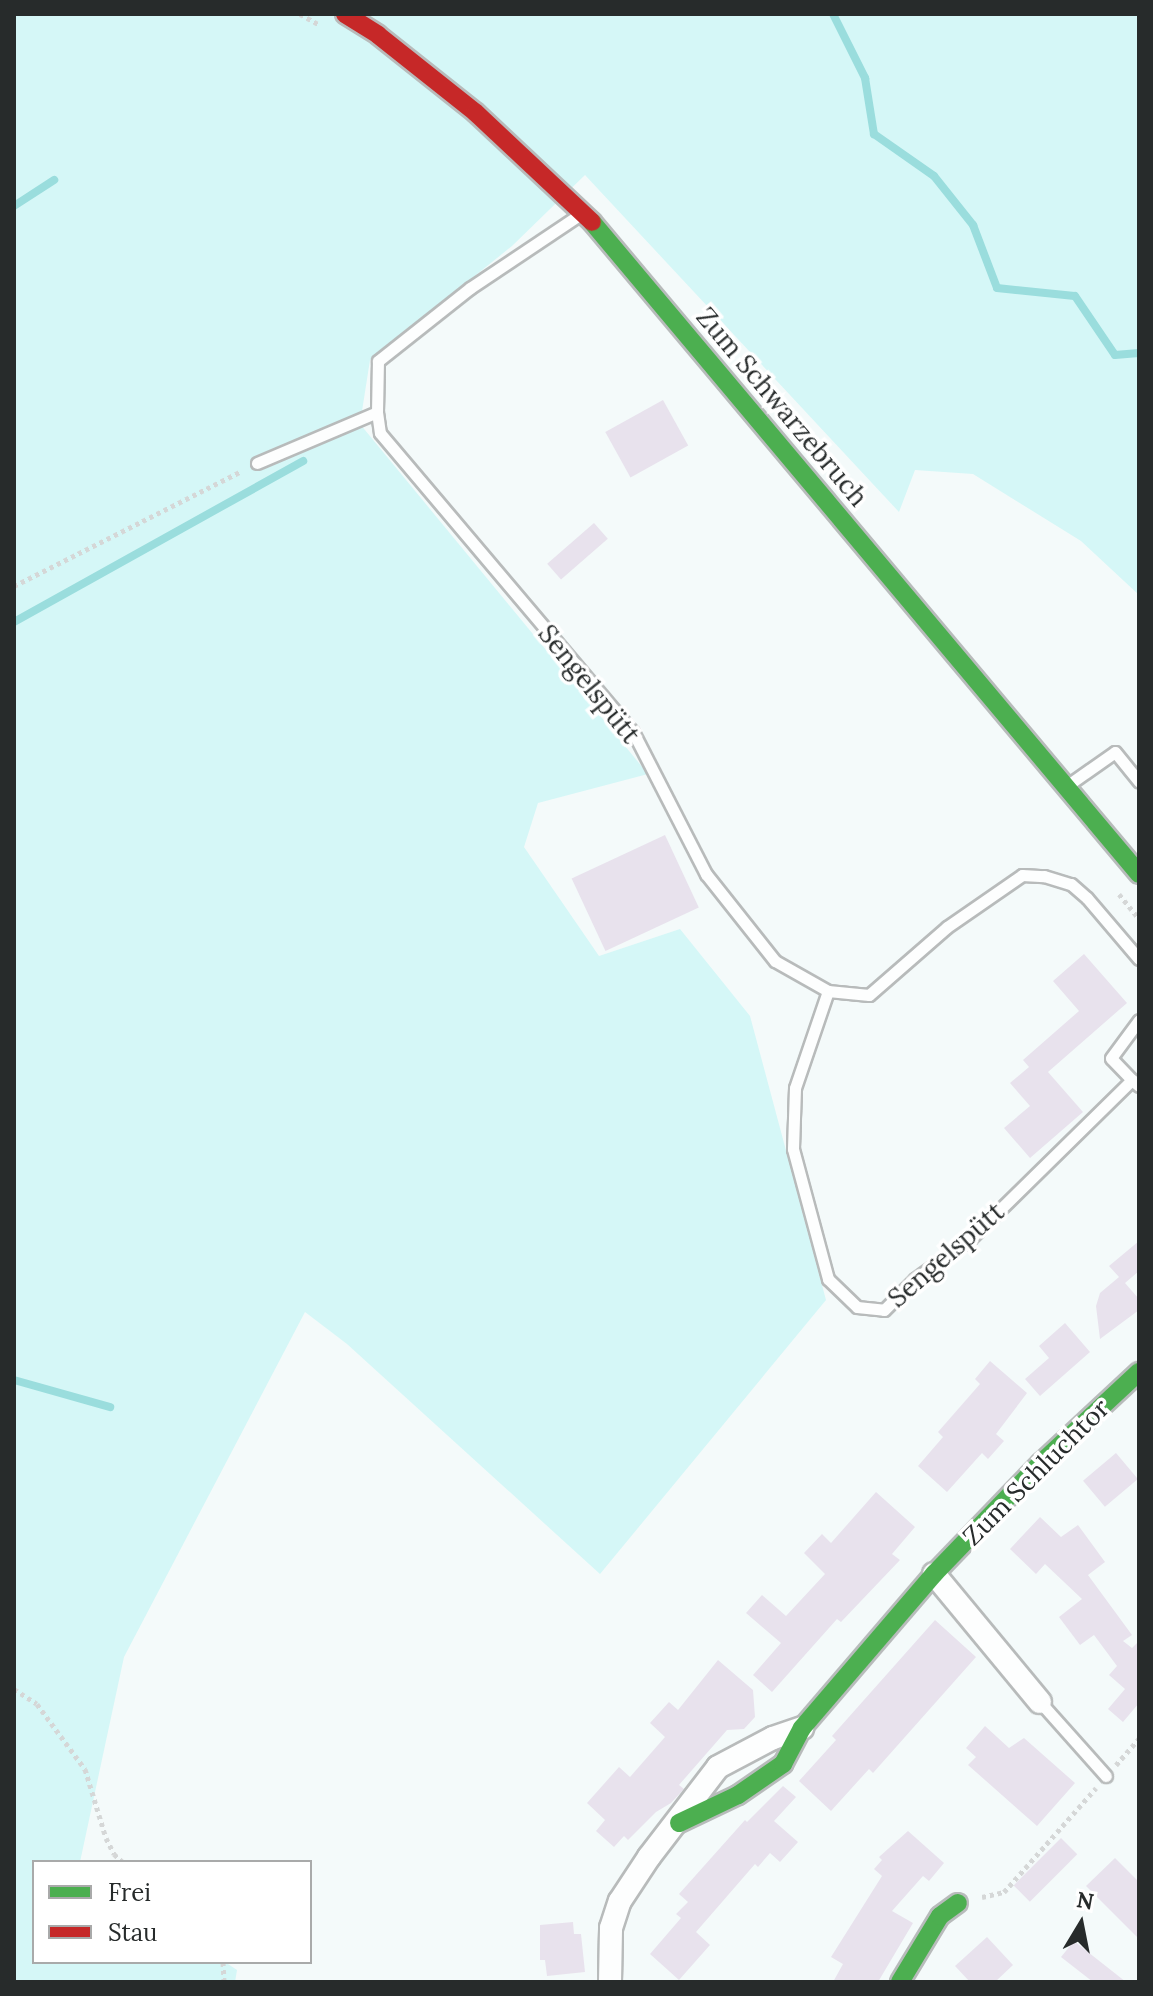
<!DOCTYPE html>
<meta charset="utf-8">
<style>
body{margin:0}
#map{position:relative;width:1153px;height:1996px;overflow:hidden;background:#f4fafa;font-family:Lora,serif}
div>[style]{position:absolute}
.green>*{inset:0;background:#d5f7f7}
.stream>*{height:8px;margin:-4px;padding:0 4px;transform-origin:4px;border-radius:4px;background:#9adddd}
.building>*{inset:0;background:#e8e2ed;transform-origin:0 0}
.path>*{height:5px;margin-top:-2.5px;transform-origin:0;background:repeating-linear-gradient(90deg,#d5d7d7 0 4px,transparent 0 8px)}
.roads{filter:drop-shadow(2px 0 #b8bbbb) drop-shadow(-2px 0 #b8bbbb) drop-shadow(0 2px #b8bbbb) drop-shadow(0 -2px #b8bbbb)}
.lane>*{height:11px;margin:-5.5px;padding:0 5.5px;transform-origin:5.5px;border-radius:5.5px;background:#fdfefe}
.street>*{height:22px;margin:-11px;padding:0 11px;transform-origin:11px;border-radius:11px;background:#fdfefe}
.fast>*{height:18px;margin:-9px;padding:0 9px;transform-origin:9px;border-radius:9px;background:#4caf50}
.jam>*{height:18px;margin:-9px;padding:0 9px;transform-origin:9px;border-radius:9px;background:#c62828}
span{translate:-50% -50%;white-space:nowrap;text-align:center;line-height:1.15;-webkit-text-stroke:7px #fff;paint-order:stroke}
.street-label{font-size:26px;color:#272b2b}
.frame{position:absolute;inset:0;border:16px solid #272b2b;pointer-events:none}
.legend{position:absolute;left:32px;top:1860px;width:280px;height:104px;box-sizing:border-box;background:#fff;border:2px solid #a9aaaa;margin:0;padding:10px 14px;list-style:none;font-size:24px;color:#272b2b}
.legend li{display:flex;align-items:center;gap:16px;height:40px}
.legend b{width:40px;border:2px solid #a9aaaa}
.north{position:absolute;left:1041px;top:1884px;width:80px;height:80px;-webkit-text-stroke:6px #fff;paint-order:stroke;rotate:10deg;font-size:22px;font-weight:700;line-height:32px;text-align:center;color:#272b2b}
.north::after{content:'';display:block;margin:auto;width:28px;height:36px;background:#272b2b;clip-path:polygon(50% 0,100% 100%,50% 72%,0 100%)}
</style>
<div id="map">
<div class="green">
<i style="clip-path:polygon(14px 14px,1139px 14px,1139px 595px,1081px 541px,973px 474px,915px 470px,899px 512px,585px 175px,512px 246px,370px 360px,360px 424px,648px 774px,538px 803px,524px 847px,599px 956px,680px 929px,750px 1016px,826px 1300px,600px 1574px,347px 1344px,305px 1312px,124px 1657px,80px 1862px,34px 1862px,34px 1962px,225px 1962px,237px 1970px,235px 1982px,14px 1982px)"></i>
</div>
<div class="stream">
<i style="left:833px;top:14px;width:72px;rotate:63.4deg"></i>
<i style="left:865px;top:78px;width:57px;rotate:80.9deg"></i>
<i style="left:874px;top:134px;width:73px;rotate:35deg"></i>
<i style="left:934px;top:176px;width:63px;rotate:51.5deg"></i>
<i style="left:973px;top:225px;width:67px;rotate:69.1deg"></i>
<i style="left:997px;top:288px;width:78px;rotate:5.9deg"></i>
<i style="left:1075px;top:296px;width:71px;rotate:55.9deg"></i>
<i style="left:1115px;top:355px;width:24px;rotate:-5deg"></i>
<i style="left:14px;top:206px;width:48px;rotate:-33deg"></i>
<i style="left:14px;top:622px;width:331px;rotate:-29.1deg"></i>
<i style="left:14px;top:1380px;width:100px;rotate:15.7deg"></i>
</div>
<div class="building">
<i style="left:663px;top:400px;width:52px;height:66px;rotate:61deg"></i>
<i style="left:594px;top:523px;width:21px;height:62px;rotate:49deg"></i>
<i style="left:665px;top:835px;width:80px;height:103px;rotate:65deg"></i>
<i style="clip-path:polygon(1084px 954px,1127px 1003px,1048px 1072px,1083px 1112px,1030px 1158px,1004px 1128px,1030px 1106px,1010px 1083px,1029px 1067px,1023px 1060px,1079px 1011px,1053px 981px)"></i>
<i style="clip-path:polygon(1139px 1241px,1139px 1271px,1125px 1283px,1139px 1299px,1139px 1310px,1100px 1339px,1096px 1306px,1100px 1293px,1119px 1277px,1109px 1266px)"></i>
<i style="clip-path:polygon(1065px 1323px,1090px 1352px,1040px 1396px,1025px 1379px,1049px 1358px,1039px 1346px)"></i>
<i style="clip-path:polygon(990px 1361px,1027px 1393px,996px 1434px,1004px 1441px,988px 1459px,982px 1453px,947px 1492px,918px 1466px,943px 1437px,938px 1432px,980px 1384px,975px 1379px)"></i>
<i style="left:1116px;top:1453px;width:34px;height:43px;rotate:50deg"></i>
<i style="clip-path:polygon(876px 1492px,915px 1527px,892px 1554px,900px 1560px,841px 1622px,837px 1619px,772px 1692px,753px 1675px,781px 1643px,746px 1613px,762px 1595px,786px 1616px,825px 1574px,804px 1553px,822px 1534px,831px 1543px)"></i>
<i style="clip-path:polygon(1040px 1517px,1061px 1537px,1078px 1525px,1105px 1562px,1088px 1575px,1132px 1635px,1123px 1641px,1132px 1648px,1139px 1641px,1139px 1703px,1123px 1722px,1108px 1709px,1125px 1689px,1109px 1675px,1117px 1666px,1094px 1635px,1080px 1645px,1059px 1617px,1082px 1599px,1045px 1564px,1036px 1574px,1010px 1549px)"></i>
<i style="clip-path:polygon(935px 1620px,976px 1657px,873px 1773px,869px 1769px,831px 1811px,799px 1781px,836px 1740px,832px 1736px)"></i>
<i style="clip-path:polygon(718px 1660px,753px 1690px,755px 1717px,744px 1729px,727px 1730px,679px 1785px,684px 1789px,671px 1803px,656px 1812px,628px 1840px,624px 1836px,614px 1847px,596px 1831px,605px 1820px,587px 1803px,619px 1767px,630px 1777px,665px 1737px,650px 1723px,669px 1702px,678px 1710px)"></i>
<i style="clip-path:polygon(985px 1726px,1009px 1748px,1024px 1738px,1075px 1783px,1037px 1826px,968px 1765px,976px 1757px,966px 1748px)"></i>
<i style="clip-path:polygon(783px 1786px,796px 1797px,774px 1821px,798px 1842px,780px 1862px,770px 1853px,758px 1867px,755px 1864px,696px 1932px,710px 1945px,679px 1980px,650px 1954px,681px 1918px,676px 1914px,688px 1902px,679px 1894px,745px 1820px,747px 1822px)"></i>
<i style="clip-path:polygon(908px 1831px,944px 1863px,929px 1881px,923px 1876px,892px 1911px,913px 1923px,878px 1982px,833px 1982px,843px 1964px,831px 1957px,882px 1876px,874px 1869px,882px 1860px,879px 1857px)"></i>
<i style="left:1061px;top:1838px;width:23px;height:67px;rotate:45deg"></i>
<i style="clip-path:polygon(1115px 1858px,1139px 1882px,1139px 1939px,1086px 1886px)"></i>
<i style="clip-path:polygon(573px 1922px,574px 1934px,581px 1934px,585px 1972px,547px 1976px,545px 1960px,540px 1960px,540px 1925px)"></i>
<i style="clip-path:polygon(987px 1937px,1013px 1965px,995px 1982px,970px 1982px,955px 1966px)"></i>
<i style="clip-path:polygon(1074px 1941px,1126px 1982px,1093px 1982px,1061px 1957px)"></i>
</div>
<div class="path">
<i style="left:300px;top:14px;width:23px;rotate:29deg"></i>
<i style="left:14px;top:586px;width:255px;rotate:-26.8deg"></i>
<i style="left:1119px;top:894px;width:32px;rotate:51deg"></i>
<i style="left:14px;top:1689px;width:27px;rotate:33deg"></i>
<i style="left:37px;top:1704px;width:81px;rotate:53.6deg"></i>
<i style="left:85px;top:1769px;width:72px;rotate:73.1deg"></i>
<i style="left:106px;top:1838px;width:18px;rotate:63deg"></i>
<i style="left:114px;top:1854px;width:12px;rotate:42deg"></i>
<i style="left:1116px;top:1765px;width:35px;rotate:-49deg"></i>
<i style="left:982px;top:1897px;width:23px;rotate:-13deg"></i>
<i style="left:1004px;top:1892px;width:139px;rotate:-48.5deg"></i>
<i style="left:223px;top:1962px;width:20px;rotate:87deg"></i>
</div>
<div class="roads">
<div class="lane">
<i style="left:377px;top:412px;width:21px;rotate:82deg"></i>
<i style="left:380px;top:433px;width:392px;rotate:49.8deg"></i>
<i style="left:633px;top:732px;width:160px;rotate:62.8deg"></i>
<i style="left:706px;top:874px;width:111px;rotate:51.6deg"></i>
<i style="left:775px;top:961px;width:61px;rotate:29.5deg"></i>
<i style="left:828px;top:991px;width:41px;rotate:5.6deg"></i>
<i style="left:869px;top:995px;width:103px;rotate:-41.1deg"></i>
<i style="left:947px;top:927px;width:91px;rotate:-34.7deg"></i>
<i style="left:1022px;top:875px;width:22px;rotate:3deg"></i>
<i style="left:1044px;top:876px;width:28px;rotate:17deg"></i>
<i style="left:1071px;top:884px;width:21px;rotate:41deg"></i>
<i style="left:1087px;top:898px;width:80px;rotate:49.6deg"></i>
<i style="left:257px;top:463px;width:130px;rotate:-23deg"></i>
<i style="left:377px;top:412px;width:51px;rotate:-88.9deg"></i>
<i style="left:378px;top:361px;width:117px;rotate:-38.4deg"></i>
<i style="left:470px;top:288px;width:135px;rotate:-33.8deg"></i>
<i style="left:1068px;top:785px;width:57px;rotate:-35.1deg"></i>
<i style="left:1115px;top:752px;width:38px;rotate:51deg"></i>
<i style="left:828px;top:991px;width:102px;rotate:108.8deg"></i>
<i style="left:795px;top:1088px;width:61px;rotate:91.9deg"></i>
<i style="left:793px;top:1149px;width:135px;rotate:74.9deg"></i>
<i style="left:828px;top:1279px;width:40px;rotate:44deg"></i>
<i style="left:857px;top:1307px;width:27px;rotate:6deg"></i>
<i style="left:884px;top:1310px;width:44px;rotate:-45deg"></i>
<i style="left:915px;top:1279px;width:68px;rotate:-36deg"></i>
<i style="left:970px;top:1239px;width:227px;rotate:-44.5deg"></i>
<i style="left:1132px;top:1080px;width:9px;rotate:41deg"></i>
<i style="left:1132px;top:1080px;width:30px;rotate:-134deg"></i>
<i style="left:1111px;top:1058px;width:47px;rotate:-53.6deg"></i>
<i style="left:1040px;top:1702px;width:99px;rotate:48.3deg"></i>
</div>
<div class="street">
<i style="left:934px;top:1574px;width:166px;rotate:50.4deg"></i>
<i style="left:610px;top:1982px;width:54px;rotate:-88.9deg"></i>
<i style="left:611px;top:1928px;width:28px;rotate:-72deg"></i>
<i style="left:620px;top:1901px;width:53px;rotate:-56.6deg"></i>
<i style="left:649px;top:1857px;width:113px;rotate:-52.5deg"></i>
<i style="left:718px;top:1767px;width:62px;rotate:-27.8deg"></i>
<i style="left:773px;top:1738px;width:31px;rotate:-19deg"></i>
</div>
<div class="fast">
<i style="left:592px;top:222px;width:851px;rotate:50deg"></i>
<i style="left:679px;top:1823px;width:65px;rotate:-25.4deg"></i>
<i style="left:738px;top:1795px;width:55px;rotate:-34.6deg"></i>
<i style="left:783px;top:1764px;width:41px;rotate:-62.2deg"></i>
<i style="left:802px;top:1728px;width:203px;rotate:-49.4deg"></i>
<i style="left:934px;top:1574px;width:154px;rotate:-46.1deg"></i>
<i style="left:1041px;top:1463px;width:134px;rotate:-42.9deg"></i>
<i style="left:900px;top:1982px;width:77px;rotate:-58.8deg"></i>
<i style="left:940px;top:1916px;width:22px;rotate:-36deg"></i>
</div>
<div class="jam">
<i style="left:345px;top:14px;width:39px;rotate:32deg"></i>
<i style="left:378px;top:35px;width:125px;rotate:38.5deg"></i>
<i style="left:476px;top:113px;width:159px;rotate:43.2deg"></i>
</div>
</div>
<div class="street-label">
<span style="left:782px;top:407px;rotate:50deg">Zum Schwarzebruch</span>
<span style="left:589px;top:684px;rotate:51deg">Sengelspütt</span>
<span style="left:946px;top:1255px;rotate:-41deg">Sengelspütt</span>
<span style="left:1036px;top:1472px;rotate:-45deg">Zum Schluchtor</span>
</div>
<div class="frame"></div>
<ul class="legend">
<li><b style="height:10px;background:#4caf50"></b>Frei</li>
<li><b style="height:10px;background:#c62828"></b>Stau</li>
</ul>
<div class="north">N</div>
</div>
